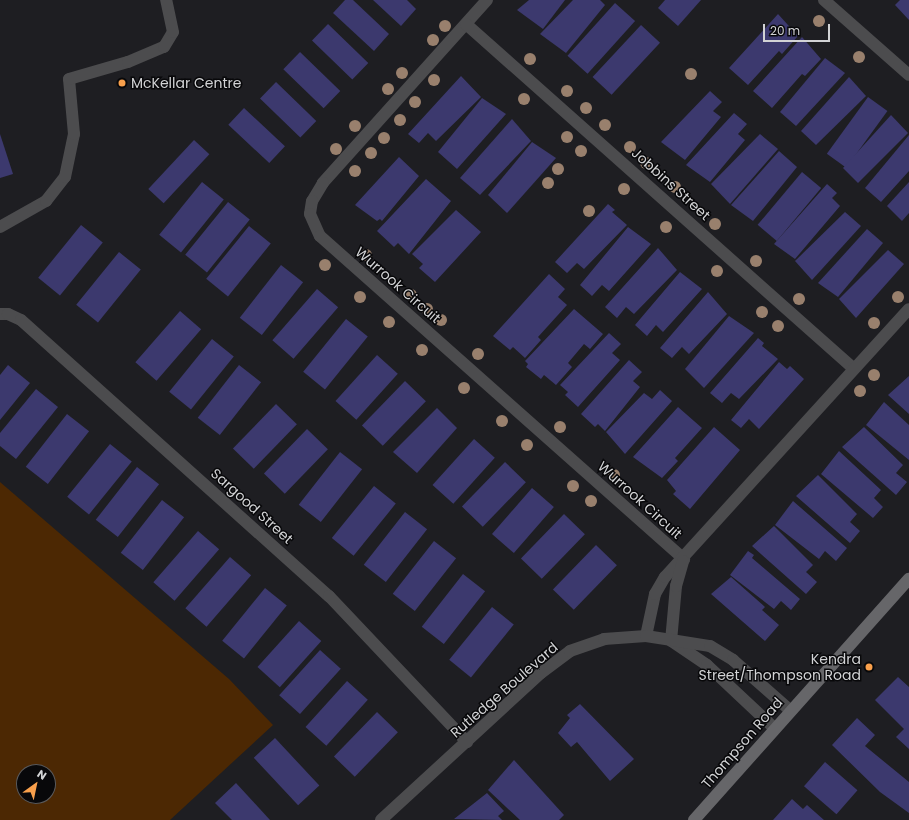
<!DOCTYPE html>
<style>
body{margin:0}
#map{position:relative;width:909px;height:820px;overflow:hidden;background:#1e1e22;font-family:Poppins,sans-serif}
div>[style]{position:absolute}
.green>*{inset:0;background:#4c2803}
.building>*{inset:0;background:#3c396e;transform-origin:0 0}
.service>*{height:12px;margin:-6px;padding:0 6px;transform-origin:6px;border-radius:6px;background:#4c4c4e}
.minor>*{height:12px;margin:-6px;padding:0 6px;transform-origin:6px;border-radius:6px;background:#4c4c4e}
.secondary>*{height:12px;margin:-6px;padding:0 6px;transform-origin:6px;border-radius:6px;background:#666669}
.trees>*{width:12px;height:12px;margin:-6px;border-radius:50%;background:#99806d}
.dots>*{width:11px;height:11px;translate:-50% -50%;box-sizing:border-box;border:2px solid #08080a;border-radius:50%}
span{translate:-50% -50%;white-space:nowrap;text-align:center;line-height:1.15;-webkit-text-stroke:3px #08080a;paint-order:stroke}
.poi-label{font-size:14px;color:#d2d3d5}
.left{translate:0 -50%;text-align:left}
.right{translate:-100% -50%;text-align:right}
.street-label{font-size:14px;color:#d2d3d5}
.north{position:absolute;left:16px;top:764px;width:40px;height:40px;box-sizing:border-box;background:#08080a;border:1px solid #59595b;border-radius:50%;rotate:33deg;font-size:11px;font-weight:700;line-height:16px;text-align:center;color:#d2d3d5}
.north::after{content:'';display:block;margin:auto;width:14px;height:18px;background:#f9a04c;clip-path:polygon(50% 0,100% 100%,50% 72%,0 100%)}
.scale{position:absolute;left:763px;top:24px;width:67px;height:18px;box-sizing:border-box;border:2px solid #d2d3d5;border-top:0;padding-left:5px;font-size:12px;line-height:14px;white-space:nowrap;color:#d2d3d5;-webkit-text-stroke:3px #08080a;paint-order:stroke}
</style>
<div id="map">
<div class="green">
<i style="clip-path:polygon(evenodd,0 482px,229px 679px,273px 725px,170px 820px,0 820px,0 482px,24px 772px,48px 772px,48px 796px,24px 796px,24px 772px)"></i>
</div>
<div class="building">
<i style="clip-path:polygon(345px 0,353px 0,389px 34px,374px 51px,333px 13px)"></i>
<i style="clip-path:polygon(373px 0,407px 0,416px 9px,401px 26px)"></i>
<i style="clip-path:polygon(529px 0,565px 0,543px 29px,517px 10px)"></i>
<i style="clip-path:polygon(573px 0,600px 0,605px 5px,566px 53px,540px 34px)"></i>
<i style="clip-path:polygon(665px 0,701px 0,678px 26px,658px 8px)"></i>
<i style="clip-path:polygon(900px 0,909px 0,909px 20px,895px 5px)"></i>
<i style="left:615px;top:3px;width:27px;height:71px;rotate:42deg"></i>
<i style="clip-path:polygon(778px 14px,798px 36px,782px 54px,779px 51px,748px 85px,729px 68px)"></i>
<i style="left:328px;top:24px;width:56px;height:23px;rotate:44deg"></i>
<i style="left:641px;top:25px;width:26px;height:71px;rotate:43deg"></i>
<i style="clip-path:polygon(802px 37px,821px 59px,805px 76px,802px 74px,772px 108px,753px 91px)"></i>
<i style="left:300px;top:52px;width:56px;height:24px;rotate:44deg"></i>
<i style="clip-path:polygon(825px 58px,845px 73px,796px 126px,780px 112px)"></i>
<i style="clip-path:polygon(461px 76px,481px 97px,436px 141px,428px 133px,419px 143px,408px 134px)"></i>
<i style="clip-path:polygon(849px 77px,866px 96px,816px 145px,801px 131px)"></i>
<i style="left:276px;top:82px;width:56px;height:23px;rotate:44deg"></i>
<i style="clip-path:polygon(710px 91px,722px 102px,713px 111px,721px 117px,685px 160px,661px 142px)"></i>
<i style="left:868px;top:97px;width:24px;height:70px;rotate:36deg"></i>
<i style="clip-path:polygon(482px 98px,506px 114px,457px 169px,438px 152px)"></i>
<i style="left:244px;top:108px;width:56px;height:23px;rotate:43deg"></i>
<i style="clip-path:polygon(734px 113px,747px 124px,738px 134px,745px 140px,710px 182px,686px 165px)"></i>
<i style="clip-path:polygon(891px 115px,908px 133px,858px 183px,843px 168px)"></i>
<i style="clip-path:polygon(512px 119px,531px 141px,480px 195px,460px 178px)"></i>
<i style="clip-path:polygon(0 134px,13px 174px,0 178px)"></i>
<i style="clip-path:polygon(760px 134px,778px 149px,730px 204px,711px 184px)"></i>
<i style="clip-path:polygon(909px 135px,909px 171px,881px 202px,865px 188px)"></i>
<i style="left:194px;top:140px;width:21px;height:67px;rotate:43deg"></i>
<i style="clip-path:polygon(532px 142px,556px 158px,507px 213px,488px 195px)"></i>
<i style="clip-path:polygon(779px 151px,797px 167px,753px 221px,731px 205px)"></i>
<i style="clip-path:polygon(399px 157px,419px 176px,382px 221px,380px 219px,377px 221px,355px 205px)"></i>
<i style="left:802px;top:172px;width:25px;height:69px;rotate:40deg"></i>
<i style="clip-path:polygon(426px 179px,451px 201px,409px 254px,398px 243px,394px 247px,377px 231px)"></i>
<i style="left:202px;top:182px;width:28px;height:68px;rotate:39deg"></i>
<i style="clip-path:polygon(909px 182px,909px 213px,902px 221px,887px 206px)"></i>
<i style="clip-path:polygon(827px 184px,837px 193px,832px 198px,840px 206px,795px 259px,774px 244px)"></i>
<i style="left:228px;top:202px;width:28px;height:68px;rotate:39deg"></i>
<i style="clip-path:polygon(608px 204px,615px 210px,612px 212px,627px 225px,584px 269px,577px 263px,567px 273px,555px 262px)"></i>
<i style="clip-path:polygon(456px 210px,481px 232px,435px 282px,419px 268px,423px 264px,412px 254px)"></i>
<i style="clip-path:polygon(845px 212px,861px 226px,812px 280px,795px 261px)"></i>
<i style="left:81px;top:225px;width:28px;height:68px;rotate:39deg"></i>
<i style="left:249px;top:226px;width:28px;height:68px;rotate:39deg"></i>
<i style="clip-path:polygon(628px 227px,651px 244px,609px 291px,602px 285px,592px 296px,580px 285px)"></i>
<i style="clip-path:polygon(867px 229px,883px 243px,838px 297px,818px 283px)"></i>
<i style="clip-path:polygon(658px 248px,677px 270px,634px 314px,626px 307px,617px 318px,605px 307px)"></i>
<i style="clip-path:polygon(888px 250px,904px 264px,856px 318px,839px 299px)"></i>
<i style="left:119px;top:252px;width:28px;height:68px;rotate:39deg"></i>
<i style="left:281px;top:265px;width:28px;height:67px;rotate:38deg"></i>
<i style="clip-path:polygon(680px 272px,702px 289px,663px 332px,656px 325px,647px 336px,635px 325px)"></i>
<i style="clip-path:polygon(549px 274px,565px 289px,558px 297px,567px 305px,538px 337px,541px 340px,525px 358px,513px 347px,510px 350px,493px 336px)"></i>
<i style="left:317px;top:289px;width:28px;height:68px;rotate:41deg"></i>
<i style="clip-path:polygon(708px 292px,727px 314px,689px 354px,682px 347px,672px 358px,660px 348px)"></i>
<i style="clip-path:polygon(574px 309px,603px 334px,590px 349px,584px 344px,568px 363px,572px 367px,556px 385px,544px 375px,541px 379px,526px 367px,528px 364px,525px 361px)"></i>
<i style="left:180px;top:311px;width:28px;height:68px;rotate:41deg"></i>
<i style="clip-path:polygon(729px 316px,754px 333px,704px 388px,685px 369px)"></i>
<i style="left:346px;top:319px;width:28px;height:68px;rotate:39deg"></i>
<i style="clip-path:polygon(609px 333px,621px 344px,612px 353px,620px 360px,578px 407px,565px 395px,568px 392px,560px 385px)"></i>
<i style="clip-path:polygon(758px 338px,764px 343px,762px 346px,778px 359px,739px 399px,731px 393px,722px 403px,710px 393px)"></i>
<i style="left:212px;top:339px;width:28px;height:68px;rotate:39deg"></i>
<i style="left:377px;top:355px;width:28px;height:62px;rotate:42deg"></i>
<i style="clip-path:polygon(629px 360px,642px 372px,633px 381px,640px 387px,605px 431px,598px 424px,595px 427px,581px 414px)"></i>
<i style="clip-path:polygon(779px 362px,787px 369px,790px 366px,804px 379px,759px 429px,749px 419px,741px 428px,731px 420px)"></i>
<i style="clip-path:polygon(8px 365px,30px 383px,0 420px,0 375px)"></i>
<i style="left:239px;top:365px;width:28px;height:67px;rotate:38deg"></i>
<i style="clip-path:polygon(909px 376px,909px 414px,888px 395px)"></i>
<i style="left:405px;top:381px;width:29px;height:62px;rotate:44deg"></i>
<i style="clip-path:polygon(36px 389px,58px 407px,16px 459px,0 446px,0 433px)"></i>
<i style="clip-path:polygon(660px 390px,672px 401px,625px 454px,606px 432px,644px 393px,652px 399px)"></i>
<i style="clip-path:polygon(884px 402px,909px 425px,909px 460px,866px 425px)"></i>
<i style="left:276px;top:404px;width:29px;height:62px;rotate:44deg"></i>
<i style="clip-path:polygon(678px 407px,702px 428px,675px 458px,678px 461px,662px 478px,633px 457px)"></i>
<i style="clip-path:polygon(437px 408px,457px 428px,417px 473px,393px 452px)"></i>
<i style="left:67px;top:414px;width:28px;height:67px;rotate:38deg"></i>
<i style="clip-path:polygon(714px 427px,740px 450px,690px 509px,673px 494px,676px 491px,667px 480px)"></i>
<i style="clip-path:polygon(864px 427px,903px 465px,896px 473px,907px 482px,896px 495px,842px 447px)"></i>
<i style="left:307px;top:429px;width:29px;height:62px;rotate:44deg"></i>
<i style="left:474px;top:439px;width:28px;height:62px;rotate:42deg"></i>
<i style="left:110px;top:444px;width:28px;height:68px;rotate:39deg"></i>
<i style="clip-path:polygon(839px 451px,881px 490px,874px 498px,883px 507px,873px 518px,821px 474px)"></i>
<i style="left:340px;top:452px;width:28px;height:67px;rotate:38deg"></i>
<i style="left:505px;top:462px;width:29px;height:62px;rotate:44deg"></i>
<i style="left:137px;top:467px;width:28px;height:67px;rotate:38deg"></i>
<i style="clip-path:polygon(818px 475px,857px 514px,850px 522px,860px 531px,850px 543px,796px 496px)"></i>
<i style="left:374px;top:486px;width:28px;height:67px;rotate:39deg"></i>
<i style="left:532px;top:488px;width:29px;height:61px;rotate:41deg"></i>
<i style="left:162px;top:500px;width:28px;height:67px;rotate:38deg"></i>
<i style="clip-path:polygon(793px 501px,847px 548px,836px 561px,825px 551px,819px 559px,775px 525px)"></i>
<i style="left:405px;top:512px;width:28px;height:67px;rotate:38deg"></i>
<i style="left:564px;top:514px;width:29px;height:62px;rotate:44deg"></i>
<i style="clip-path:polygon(774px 526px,813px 565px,806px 572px,817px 582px,806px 594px,752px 546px)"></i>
<i style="left:198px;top:531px;width:28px;height:68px;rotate:41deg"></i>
<i style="left:434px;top:541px;width:28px;height:67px;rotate:38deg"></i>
<i style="left:596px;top:545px;width:29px;height:62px;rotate:44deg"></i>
<i style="clip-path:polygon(748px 551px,754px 555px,752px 558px,800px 599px,791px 610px,781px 601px,774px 609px,730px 575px)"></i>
<i style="left:230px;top:557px;width:28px;height:68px;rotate:41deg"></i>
<i style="left:463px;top:574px;width:28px;height:67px;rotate:38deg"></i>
<i style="clip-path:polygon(731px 577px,765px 607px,762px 610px,779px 625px,765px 641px,711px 594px)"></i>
<i style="left:265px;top:588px;width:28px;height:68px;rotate:39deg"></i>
<i style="left:492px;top:607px;width:28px;height:68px;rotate:39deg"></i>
<i style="left:299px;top:621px;width:30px;height:62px;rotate:42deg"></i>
<i style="left:320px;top:650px;width:28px;height:61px;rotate:42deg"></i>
<i style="clip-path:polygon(898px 677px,909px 687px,909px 749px,896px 737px,904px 729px,875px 700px)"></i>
<i style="left:347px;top:681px;width:28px;height:62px;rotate:42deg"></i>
<i style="clip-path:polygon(580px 704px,634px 759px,610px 781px,577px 742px,571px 747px,558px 733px,570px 718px,567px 715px)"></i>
<i style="left:377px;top:712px;width:29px;height:62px;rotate:44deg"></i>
<i style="clip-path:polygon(857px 718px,875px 735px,865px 746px,909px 782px,909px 813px,880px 792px,832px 745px)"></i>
<i style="left:275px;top:738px;width:65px;height:29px;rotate:47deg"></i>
<i style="clip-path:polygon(514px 760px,564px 815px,559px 820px,520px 820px,488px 790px)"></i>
<i style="left:825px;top:762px;width:43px;height:32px;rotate:41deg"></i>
<i style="clip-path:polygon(236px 783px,270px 820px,232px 820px,215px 803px)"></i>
<i style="clip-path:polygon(487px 793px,504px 811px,498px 816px,502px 820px,454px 819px)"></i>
<i style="clip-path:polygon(792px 799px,803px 809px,807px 805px,824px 820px,773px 820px)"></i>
</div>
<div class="service">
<i style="left:0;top:227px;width:53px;rotate:-29.5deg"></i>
<i style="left:46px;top:201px;width:31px;rotate:-52deg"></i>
<i style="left:65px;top:177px;width:44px;rotate:-78.2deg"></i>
<i style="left:74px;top:134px;width:55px;rotate:-95.2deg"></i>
<i style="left:69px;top:79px;width:61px;rotate:-16.1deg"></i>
<i style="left:128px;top:62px;width:39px;rotate:-23deg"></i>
<i style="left:164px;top:47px;width:17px;rotate:-59deg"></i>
<i style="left:173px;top:32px;width:33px;rotate:-102deg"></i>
</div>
<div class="minor">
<i style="left:487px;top:0;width:246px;rotate:131.9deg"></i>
<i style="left:323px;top:183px;width:21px;rotate:121deg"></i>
<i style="left:312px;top:201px;width:13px;rotate:99deg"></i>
<i style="left:310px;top:214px;width:24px;rotate:66deg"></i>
<i style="left:320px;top:236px;width:487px;rotate:41.6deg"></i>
<i style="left:824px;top:0;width:113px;rotate:41.4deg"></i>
<i style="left:466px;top:24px;width:519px;rotate:41.64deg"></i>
<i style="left:0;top:314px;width:8px"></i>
<i style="left:8px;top:314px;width:14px;rotate:25deg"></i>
<i style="left:21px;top:320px;width:414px;rotate:41.9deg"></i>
<i style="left:329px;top:596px;width:201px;rotate:46.6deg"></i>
<i style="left:646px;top:636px;width:43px;rotate:-77.9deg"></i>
<i style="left:655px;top:594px;width:20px;rotate:-60deg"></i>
<i style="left:665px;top:577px;width:362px;rotate:-47.7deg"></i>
<i style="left:671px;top:641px;width:55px;rotate:-84.8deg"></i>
<i style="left:676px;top:586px;width:26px;rotate:-74deg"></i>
<i style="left:673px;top:642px;width:41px;rotate:34.1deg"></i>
<i style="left:707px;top:665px;width:92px;rotate:43.2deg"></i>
<i style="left:381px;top:820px;width:217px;rotate:-42.6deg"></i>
<i style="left:541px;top:673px;width:36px;rotate:-37deg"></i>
<i style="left:570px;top:651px;width:36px;rotate:-19deg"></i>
<i style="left:604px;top:639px;width:42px;rotate:-4.1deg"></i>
<i style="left:646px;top:636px;width:65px;rotate:8.9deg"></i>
<i style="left:710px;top:646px;width:27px;rotate:31deg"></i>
<i style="left:733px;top:660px;width:76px;rotate:41.3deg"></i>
</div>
<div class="secondary">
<i style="left:694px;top:820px;width:323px;rotate:-48.3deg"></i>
</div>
<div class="trees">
<i style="left:819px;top:21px"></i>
<i style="left:445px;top:26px"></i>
<i style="left:433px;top:40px"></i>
<i style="left:859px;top:57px"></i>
<i style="left:530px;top:59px"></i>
<i style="left:402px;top:73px"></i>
<i style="left:691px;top:74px"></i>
<i style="left:434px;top:80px"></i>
<i style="left:388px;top:89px"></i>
<i style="left:567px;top:91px"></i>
<i style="left:524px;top:99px"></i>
<i style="left:415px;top:102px"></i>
<i style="left:586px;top:108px"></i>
<i style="left:400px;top:120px"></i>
<i style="left:605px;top:125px"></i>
<i style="left:355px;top:126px"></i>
<i style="left:567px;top:137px"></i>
<i style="left:384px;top:138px"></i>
<i style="left:630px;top:147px"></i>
<i style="left:336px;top:149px"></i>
<i style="left:581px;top:151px"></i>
<i style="left:371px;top:153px"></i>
<i style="left:646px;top:163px"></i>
<i style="left:558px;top:169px"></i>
<i style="left:355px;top:171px"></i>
<i style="left:548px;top:183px"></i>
<i style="left:675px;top:187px"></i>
<i style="left:624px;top:189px"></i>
<i style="left:589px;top:211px"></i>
<i style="left:715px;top:224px"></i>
<i style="left:666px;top:227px"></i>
<i style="left:366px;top:255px"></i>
<i style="left:756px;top:261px"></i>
<i style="left:325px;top:265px"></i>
<i style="left:717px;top:271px"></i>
<i style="left:411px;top:295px"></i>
<i style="left:360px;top:297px"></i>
<i style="left:898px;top:297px"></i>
<i style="left:799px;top:299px"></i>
<i style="left:427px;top:309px"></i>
<i style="left:762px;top:312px"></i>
<i style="left:441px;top:320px"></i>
<i style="left:389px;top:322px"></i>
<i style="left:874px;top:323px"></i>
<i style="left:778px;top:326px"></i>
<i style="left:422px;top:350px"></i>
<i style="left:478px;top:354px"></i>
<i style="left:874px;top:375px"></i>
<i style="left:464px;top:388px"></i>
<i style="left:860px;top:391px"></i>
<i style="left:502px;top:421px"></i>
<i style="left:560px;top:427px"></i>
<i style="left:527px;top:445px"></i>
<i style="left:614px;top:475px"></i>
<i style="left:573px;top:486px"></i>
<i style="left:591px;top:501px"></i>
</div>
<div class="dots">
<i style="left:122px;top:83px;background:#f9a04c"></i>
<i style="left:869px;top:667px;background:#f9a04c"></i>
</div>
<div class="poi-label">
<span class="left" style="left:131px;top:83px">McKellar Centre</span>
<span class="right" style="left:861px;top:667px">Kendra<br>Street/Thompson Road</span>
</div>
<div class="street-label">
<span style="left:671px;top:184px;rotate:42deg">Jobbins Street</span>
<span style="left:398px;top:285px;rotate:41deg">Wurrook Circuit</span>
<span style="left:640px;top:500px;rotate:42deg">Wurrook Circuit</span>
<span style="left:252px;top:506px;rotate:42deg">Sargood Street</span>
<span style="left:504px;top:690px;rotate:-41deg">Rutledge Boulevard</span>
<span style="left:742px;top:743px;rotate:-49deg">Thompson Road</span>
</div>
<div class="north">N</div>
<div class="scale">20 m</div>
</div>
